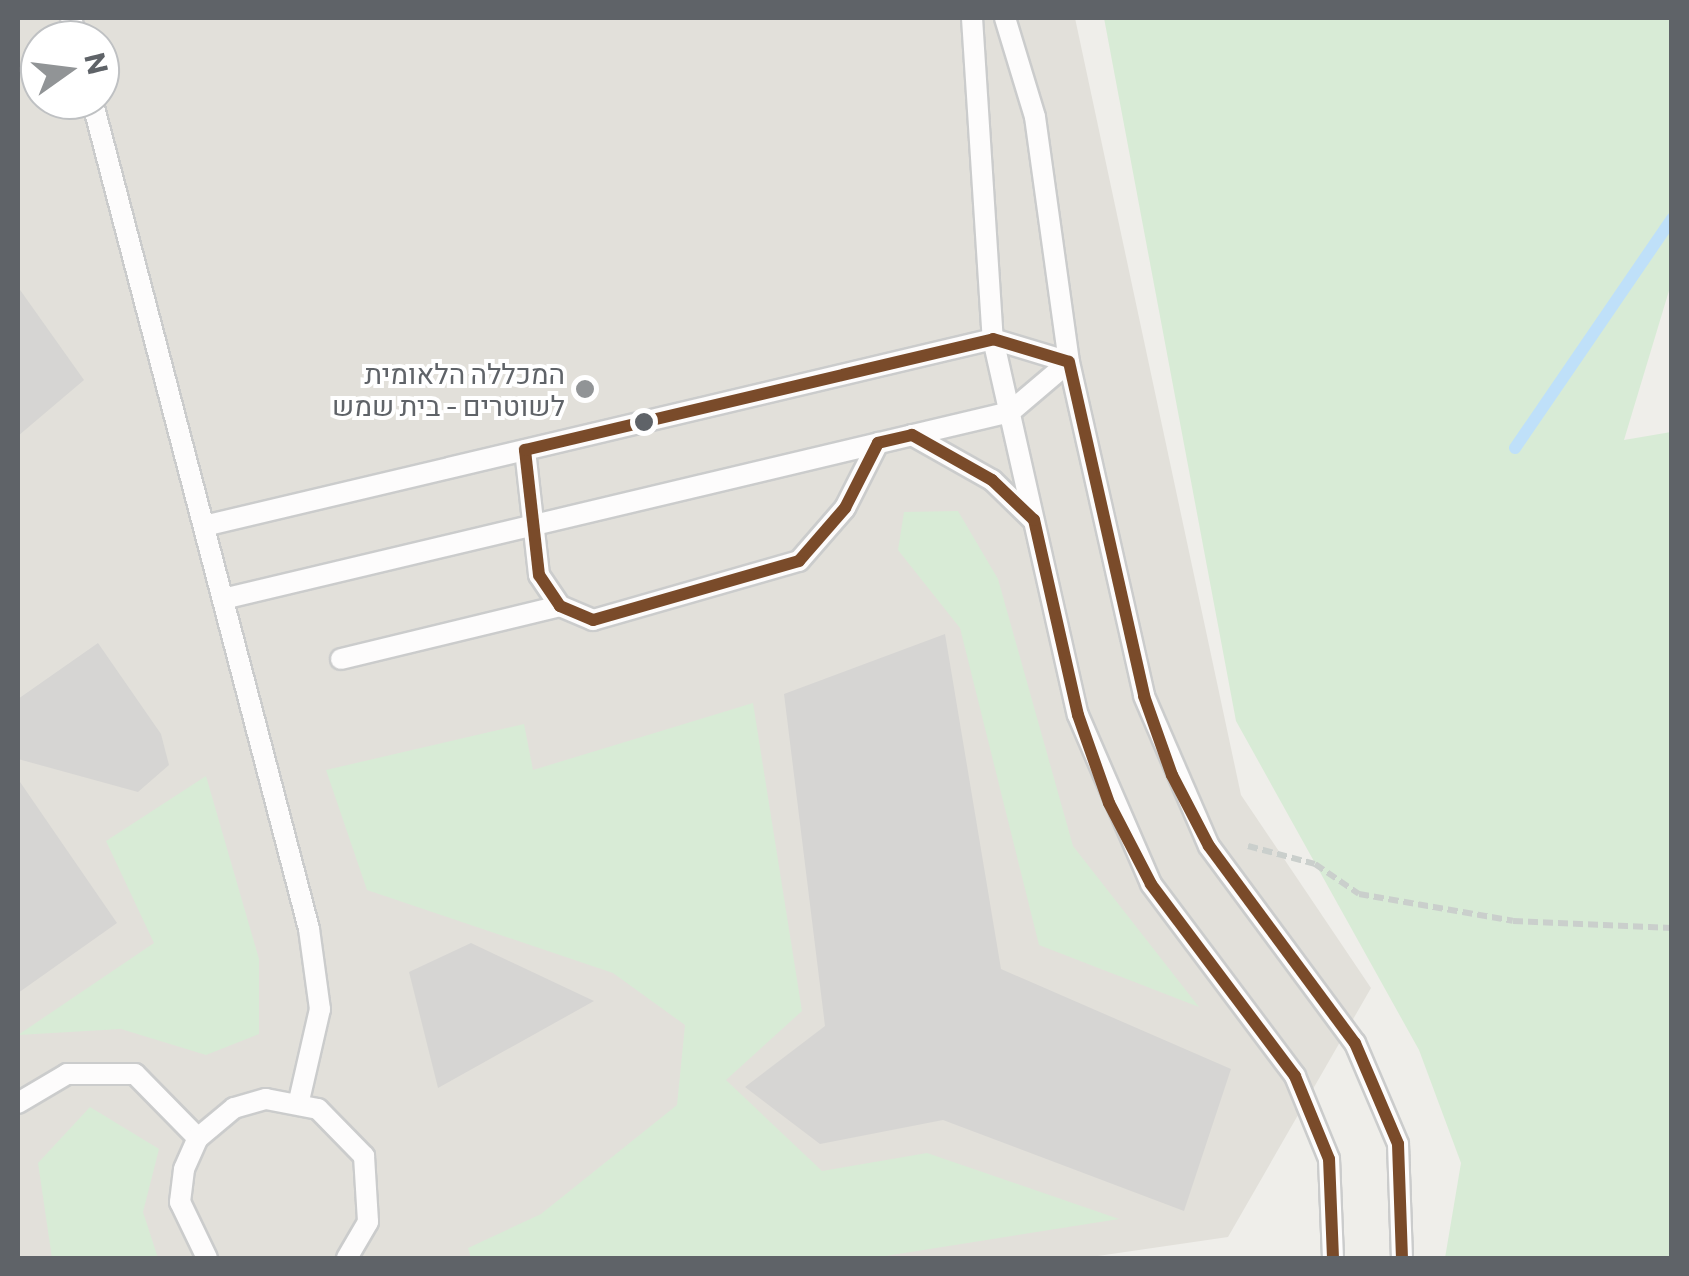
<!DOCTYPE html>
<meta charset="utf-8">
<style>
body{margin:0}
#map{position:relative;width:1689px;height:1276px;overflow:hidden;background:#efeeea;font-family:Commissioner,Heebo,sans-serif}
div>[style]{position:absolute}
.education>*{inset:0;background:#e2e0da}
.green>*{inset:0;background:#d8ebd6}
.stream>*{height:12px;margin:-6px;padding:0 6px;transform-origin:6px;border-radius:6px;background:#bfe0f9}
.building>*{inset:0;background:#d6d5d3}
.path>*{height:6px;margin-top:-3px;transform-origin:0;background:repeating-linear-gradient(90deg,#cacfcc 0 10px,transparent 0 15px)}
.roads{filter:drop-shadow(2px 0 #cbcccc) drop-shadow(-2px 0 #cbcccc) drop-shadow(0 2px #cbcccc) drop-shadow(0 -2px #cbcccc)}
.lane>*{height:20px;margin:-10px;padding:0 10px;transform-origin:10px;border-radius:10px;background:#fdfcfc}
.bus-1>*{height:12px;margin:-6px;padding:0 6px;transform-origin:6px;border-radius:6px;background:#7a4b2a}
.dots>*{width:28px;height:28px;translate:-50% -50%;box-sizing:border-box;border:5px solid #fff;border-radius:50%}
span{translate:-50% -50%;white-space:nowrap;text-align:center;line-height:1.15;-webkit-text-stroke:8px #fff;paint-order:stroke}
.poi-label{font-size:28px;color:#5f6368}
.right{translate:-100% -50%;text-align:right}
.frame{position:absolute;inset:0;border:20px solid #5f6368;pointer-events:none}
.north{position:absolute;left:20px;top:20px;width:100px;height:100px;box-sizing:border-box;background:#fff;border:2px solid #bfc1c3;border-radius:50%;rotate:76deg;font-size:28px;font-weight:700;line-height:40px;text-align:center;color:#5f6368}
.north::after{content:'';display:block;margin:auto;width:35px;height:45px;background:#919496;clip-path:polygon(50% 0,100% 100%,50% 72%,0 100%)}
</style>
<div id="map">
<div class="education">
<i style="clip-path:polygon(evenodd,18px 18px,1075px 18px,1241px 795px,1371px 988px,1228px 1237px,1084px 1258px,18px 1258px,18px 18px,40px 40px,100px 40px,100px 100px,40px 100px,40px 40px)"></i>
</div>
<div class="green">
<i style="clip-path:polygon(1104px 18px,1671px 18px,1671px 284px,1624px 440px,1671px 432px,1671px 1258px,1445px 1258px,1461px 1163px,1419px 1050px,1236px 721px)"></i>
<i style="clip-path:polygon(958px 511px,998px 579px,1073px 846px,1199px 1007px,1039px 945px,960px 628px,898px 550px,904px 512px)"></i>
<i style="clip-path:polygon(753px 703px,802px 1011px,726px 1080px,822px 1171px,927px 1153px,1119px 1219px,873px 1258px,471px 1258px,468px 1248px,541px 1214px,677px 1105px,685px 1025px,613px 973px,367px 890px,326px 770px,524px 724px,533px 770px)"></i>
<i style="clip-path:polygon(206px 776px,259px 959px,259px 1034px,206px 1055px,121px 1029px,18px 1035px,154px 943px,106px 841px)"></i>
<i style="clip-path:polygon(90px 1107px,159px 1149px,143px 1212px,158px 1258px,52px 1258px,38px 1163px)"></i>
</div>
<div class="stream">
<i style="left:1515px;top:448px;width:278px;rotate:-55.6deg"></i>
</div>
<div class="building">
<i style="clip-path:polygon(18px 287px,84px 380px,18px 436px)"></i>
<i style="clip-path:polygon(945px 634px,1001px 969px,1231px 1069px,1184px 1211px,943px 1120px,820px 1144px,745px 1087px,825px 1026px,784px 694px)"></i>
<i style="clip-path:polygon(98px 643px,161px 734px,169px 765px,138px 792px,18px 759px,18px 699px)"></i>
<i style="clip-path:polygon(18px 779px,117px 923px,18px 993px)"></i>
<i style="clip-path:polygon(471px 943px,594px 1001px,438px 1088px,409px 972px)"></i>
</div>
<div class="path">
<i style="left:1248px;top:846px;width:69px;rotate:15deg"></i>
<i style="left:1315px;top:864px;width:53px;rotate:34.3deg"></i>
<i style="left:1359px;top:894px;width:156px;rotate:9.9deg"></i>
<i style="left:1513px;top:921px;width:159px;rotate:2.5deg"></i>
</div>
<div class="roads">
<div class="lane">
<i style="left:71px;top:18px;width:23px;rotate:75deg"></i>
<i style="left:972px;top:18px;width:322px;rotate:86.3deg"></i>
<i style="left:993px;top:339px;width:385px;rotate:77.3deg"></i>
<i style="left:1078px;top:715px;width:184px;rotate:66.6deg"></i>
<i style="left:1151px;top:884px;width:240px;rotate:53.1deg"></i>
<i style="left:1295px;top:1076px;width:90px;rotate:67.7deg"></i>
<i style="left:1329px;top:1159px;width:99px;rotate:87.7deg"></i>
<i style="left:1005px;top:18px;width:103px;rotate:73.1deg"></i>
<i style="left:1035px;top:117px;width:247px;rotate:82.1deg"></i>
<i style="left:1069px;top:362px;width:342px;rotate:77.3deg"></i>
<i style="left:1144px;top:696px;width:163px;rotate:66.6deg"></i>
<i style="left:1209px;top:846px;width:245px;rotate:53.5deg"></i>
<i style="left:1355px;top:1043px;width:110px;rotate:66.9deg"></i>
<i style="left:1398px;top:1144px;width:114px;rotate:88deg"></i>
<i style="left:92px;top:100px;width:857px;rotate:75.33deg"></i>
<i style="left:309px;top:929px;width:81px;rotate:82.2deg"></i>
<i style="left:320px;top:1009px;width:94px;rotate:102.9deg"></i>
<i style="left:912px;top:435px;width:92px;rotate:29.4deg"></i>
<i style="left:992px;top:480px;width:56px;rotate:44.3deg"></i>
<i style="left:525px;top:450px;width:126px;rotate:83.6deg"></i>
<i style="left:539px;top:575px;width:37px;rotate:56deg"></i>
<i style="left:560px;top:606px;width:36px;rotate:23deg"></i>
<i style="left:593px;top:620px;width:214px;rotate:-16deg"></i>
<i style="left:799px;top:561px;width:70px;rotate:-49deg"></i>
<i style="left:845px;top:508px;width:73px;rotate:-63.1deg"></i>
<i style="left:204px;top:526px;width:811px;rotate:-13.33deg"></i>
<i style="left:993px;top:339px;width:79px;rotate:16.8deg"></i>
<i style="left:223px;top:599px;width:809px;rotate:-13.37deg"></i>
<i style="left:1010px;top:412px;width:77px;rotate:-40.3deg"></i>
<i style="left:341px;top:659px;width:225px;rotate:-13.6deg"></i>
<i style="left:18px;top:1103px;width:57px;rotate:-30.6deg"></i>
<i style="left:67px;top:1074px;width:68px"></i>
<i style="left:135px;top:1074px;width:90px;rotate:45.5deg"></i>
<i style="left:207px;top:1258px;width:62px;rotate:-115.7deg"></i>
<i style="left:180px;top:1202px;width:33px;rotate:-83deg"></i>
<i style="left:184px;top:1169px;width:34px;rotate:-66deg"></i>
<i style="left:198px;top:1138px;width:47px;rotate:-39.8deg"></i>
<i style="left:234px;top:1108px;width:33px;rotate:-16deg"></i>
<i style="left:266px;top:1099px;width:53px;rotate:10.9deg"></i>
<i style="left:318px;top:1109px;width:66px;rotate:45.6deg"></i>
<i style="left:364px;top:1156px;width:66px;rotate:86.5deg"></i>
<i style="left:368px;top:1222px;width:42px;rotate:120.3deg"></i>
</div>
</div>
<div class="bus-1">
<i style="left:1333px;top:1258px;width:99px;rotate:-92.3deg"></i>
<i style="left:1329px;top:1159px;width:90px;rotate:-112.3deg"></i>
<i style="left:1295px;top:1076px;width:240px;rotate:-126.9deg"></i>
<i style="left:1151px;top:884px;width:91px;rotate:-117.4deg"></i>
<i style="left:1109px;top:803px;width:93px;rotate:-109.4deg"></i>
<i style="left:1078px;top:715px;width:200px;rotate:-102.7deg"></i>
<i style="left:1034px;top:520px;width:58px;rotate:-136.4deg"></i>
<i style="left:992px;top:480px;width:92px;rotate:-150.6deg"></i>
<i style="left:912px;top:435px;width:35px;rotate:167deg"></i>
<i style="left:878px;top:443px;width:73px;rotate:116.9deg"></i>
<i style="left:845px;top:508px;width:70px;rotate:131deg"></i>
<i style="left:799px;top:561px;width:214px;rotate:164deg"></i>
<i style="left:593px;top:620px;width:36px;rotate:-157deg"></i>
<i style="left:560px;top:606px;width:37px;rotate:-124deg"></i>
<i style="left:539px;top:575px;width:126px;rotate:-96.4deg"></i>
<i style="left:525px;top:450px;width:481px;rotate:-13.3deg"></i>
<i style="left:993px;top:339px;width:79px;rotate:16.8deg"></i>
<i style="left:1069px;top:362px;width:342px;rotate:77.3deg"></i>
<i style="left:1144px;top:696px;width:84px;rotate:70.5deg"></i>
<i style="left:1172px;top:775px;width:80px;rotate:62.5deg"></i>
<i style="left:1209px;top:846px;width:245px;rotate:53.5deg"></i>
<i style="left:1355px;top:1043px;width:110px;rotate:66.9deg"></i>
<i style="left:1398px;top:1144px;width:114px;rotate:88deg"></i>
</div>
<div class="dots">
<i style="left:585px;top:389px;background:#919496"></i>
<i style="left:644px;top:422px;background:#5f6368"></i>
</div>
<div class="poi-label">
<span class="right" style="left:565px;top:389px">המכללה הלאומית<br>לשוטרים - בית שמש</span>
</div>
<div class="frame"></div>
<div class="north">N</div>
</div>
